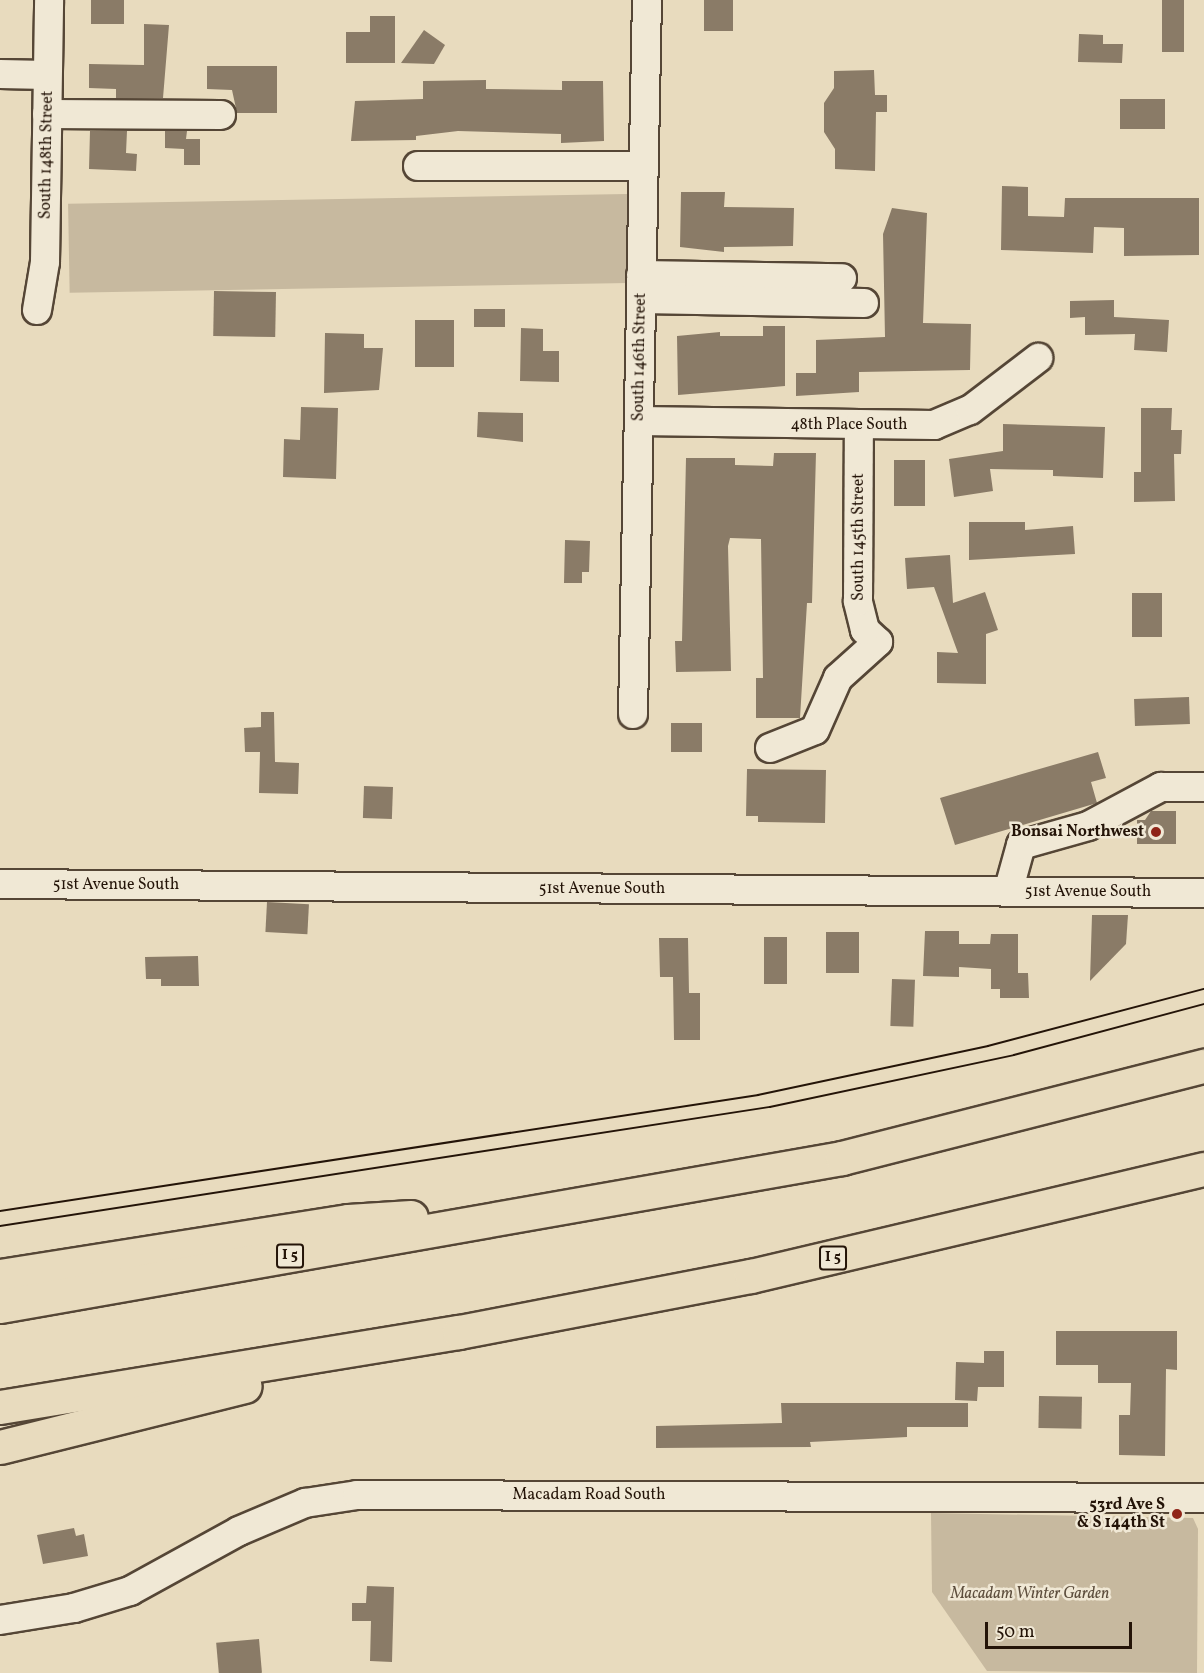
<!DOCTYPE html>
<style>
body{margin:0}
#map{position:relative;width:1204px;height:1673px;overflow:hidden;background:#e8dbbe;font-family:Vollkorn,serif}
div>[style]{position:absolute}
.green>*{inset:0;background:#c7b99f;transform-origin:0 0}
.building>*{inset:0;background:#8a7b67;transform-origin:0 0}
.roads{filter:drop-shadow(2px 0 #554636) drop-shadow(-2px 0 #554636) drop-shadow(0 2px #554636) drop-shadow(0 -2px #554636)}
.minor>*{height:28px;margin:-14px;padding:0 14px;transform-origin:14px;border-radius:14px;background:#f0e8d5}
.highway>*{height:33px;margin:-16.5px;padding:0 16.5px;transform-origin:16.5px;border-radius:16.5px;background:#e8dbbe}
.tram>*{height:1.5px;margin:-0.75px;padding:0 0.75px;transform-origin:0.75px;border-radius:0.75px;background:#241408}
.dots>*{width:16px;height:16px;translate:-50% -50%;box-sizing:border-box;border:3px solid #f0e8d5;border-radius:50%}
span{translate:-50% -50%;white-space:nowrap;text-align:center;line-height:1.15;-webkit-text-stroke:5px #f0e8d5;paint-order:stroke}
.shield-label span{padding:2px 4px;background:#f0e8d5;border:2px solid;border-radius:4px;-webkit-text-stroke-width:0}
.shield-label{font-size:15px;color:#241408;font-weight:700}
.street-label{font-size:16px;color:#241408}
.poi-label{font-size:16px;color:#241408;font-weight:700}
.right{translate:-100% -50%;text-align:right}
.park-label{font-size:16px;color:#5d4e3d;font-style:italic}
.scale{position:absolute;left:985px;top:1622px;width:147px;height:27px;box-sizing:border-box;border:3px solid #241408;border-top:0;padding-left:8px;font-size:18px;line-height:21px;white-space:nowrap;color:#241408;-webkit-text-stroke:4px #f0e8d5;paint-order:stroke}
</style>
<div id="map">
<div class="green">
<i style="left:627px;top:194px;width:89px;height:559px;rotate:89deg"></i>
<i style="clip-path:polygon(931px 1513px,1193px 1518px,1198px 1529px,1197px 1673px,987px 1671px,932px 1592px)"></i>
</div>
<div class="building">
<i style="left:91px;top:0;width:33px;height:24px"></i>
<i style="left:704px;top:0;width:29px;height:31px"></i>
<i style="left:1162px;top:0;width:22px;height:52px"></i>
<i style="clip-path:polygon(370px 16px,395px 16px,395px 63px,346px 63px,346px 32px,370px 32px)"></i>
<i style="clip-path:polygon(144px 24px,169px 25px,163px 98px,116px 98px,116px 89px,89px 88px,89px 64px,144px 65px)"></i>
<i style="clip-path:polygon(424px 30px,445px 45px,434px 64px,401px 63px)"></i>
<i style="clip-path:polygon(1079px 34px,1103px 35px,1103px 44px,1123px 44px,1122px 63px,1078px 62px)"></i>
<i style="clip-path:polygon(207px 66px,277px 66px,277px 113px,237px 113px,232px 90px,207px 89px)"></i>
<i style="clip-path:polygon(874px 70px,875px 95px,887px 95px,887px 112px,876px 112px,875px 171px,835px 169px,835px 149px,824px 132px,824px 103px,834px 88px,834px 71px)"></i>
<i style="clip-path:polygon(486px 80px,486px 89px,562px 90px,562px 81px,603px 81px,604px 141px,561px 143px,561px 134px,458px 131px,416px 136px,416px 140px,351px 141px,355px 101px,423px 99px,423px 81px)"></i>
<i style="left:1120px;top:99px;width:45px;height:30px"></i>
<i style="clip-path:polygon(90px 131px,127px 131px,126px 153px,137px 154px,136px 171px,89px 169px)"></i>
<i style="clip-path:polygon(165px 131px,187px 131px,186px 139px,200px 139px,200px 165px,184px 165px,184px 149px,165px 148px)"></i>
<i style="clip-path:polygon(1002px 186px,1028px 187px,1028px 216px,1064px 217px,1065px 198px,1199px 198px,1199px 255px,1124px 256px,1124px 228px,1094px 227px,1093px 253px,1001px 250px)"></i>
<i style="clip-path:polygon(681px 192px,725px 192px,724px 207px,794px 208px,793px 246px,724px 247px,724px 252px,680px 247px)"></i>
<i style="clip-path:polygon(892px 208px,927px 213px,923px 323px,971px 324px,970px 370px,859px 372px,859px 392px,796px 396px,796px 373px,816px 373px,816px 340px,885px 337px,883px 234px)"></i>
<i style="left:214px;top:291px;width:62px;height:45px;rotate:1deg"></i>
<i style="clip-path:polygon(1114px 300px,1114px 317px,1169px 320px,1167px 352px,1134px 350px,1135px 334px,1085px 335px,1085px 317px,1070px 318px,1070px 301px)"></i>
<i style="left:474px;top:309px;width:31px;height:18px"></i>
<i style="left:415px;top:320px;width:39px;height:47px"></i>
<i style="clip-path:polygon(763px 326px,785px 326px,785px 386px,678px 395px,677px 336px,720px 332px,720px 336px,763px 336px)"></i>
<i style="clip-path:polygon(521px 328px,543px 329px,543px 351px,559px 351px,559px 382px,520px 381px)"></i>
<i style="clip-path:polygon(325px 333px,364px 334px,364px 348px,383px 348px,379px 390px,324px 393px)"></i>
<i style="clip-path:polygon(301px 407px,338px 408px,336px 479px,283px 477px,284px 439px,300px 440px)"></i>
<i style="clip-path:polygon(1141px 408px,1172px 408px,1171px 430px,1182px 430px,1181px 454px,1174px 454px,1175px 501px,1134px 502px,1134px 472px,1141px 472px)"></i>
<i style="clip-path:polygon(478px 412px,523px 413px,523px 442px,477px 437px)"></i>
<i style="clip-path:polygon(1003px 424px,1105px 427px,1103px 478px,1053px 476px,1053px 470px,990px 469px,993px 491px,954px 497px,949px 459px,1003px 451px)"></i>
<i style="clip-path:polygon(774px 453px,816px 453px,812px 603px,807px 603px,800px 718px,756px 718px,756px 678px,763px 678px,761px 539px,730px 538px,728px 546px,731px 671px,676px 672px,675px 641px,682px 641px,686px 458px,735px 458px,735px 465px,773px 466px)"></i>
<i style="left:894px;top:460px;width:31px;height:46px"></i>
<i style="clip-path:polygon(969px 522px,1025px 522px,1025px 530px,1073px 526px,1075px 554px,969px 560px)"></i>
<i style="clip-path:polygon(565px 540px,590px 541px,589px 572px,582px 572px,582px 583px,564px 583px)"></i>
<i style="clip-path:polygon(950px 555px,953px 603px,985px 592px,998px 630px,986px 634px,986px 684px,937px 683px,937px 652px,958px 653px,934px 587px,907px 589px,905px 558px)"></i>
<i style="left:1132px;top:593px;width:30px;height:44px"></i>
<i style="left:1189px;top:697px;width:27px;height:55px;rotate:88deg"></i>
<i style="clip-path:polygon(261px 712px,274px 712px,275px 762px,299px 763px,298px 794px,259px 793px,260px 752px,245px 752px,244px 728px,261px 727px)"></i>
<i style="left:671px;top:723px;width:31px;height:29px"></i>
<i style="clip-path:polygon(1098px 752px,1106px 778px,1091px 782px,1097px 803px,955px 845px,940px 798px)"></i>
<i style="clip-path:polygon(747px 769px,826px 770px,825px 823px,758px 822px,758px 816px,746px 816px)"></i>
<i style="left:364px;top:786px;width:29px;height:32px;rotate:2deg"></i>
<i style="clip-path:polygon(1151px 811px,1176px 811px,1176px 844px,1137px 844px,1137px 820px,1145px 820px)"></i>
<i style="left:267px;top:902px;width:42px;height:30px;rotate:3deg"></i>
<i style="clip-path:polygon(1092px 915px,1128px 915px,1126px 944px,1090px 981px)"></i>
<i style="clip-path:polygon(925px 931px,959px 931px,959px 944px,990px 944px,991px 934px,1018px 934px,1018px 973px,1028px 973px,1029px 998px,1000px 998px,1000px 989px,991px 989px,991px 969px,959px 967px,959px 977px,923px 976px)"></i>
<i style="left:826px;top:932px;width:33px;height:41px"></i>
<i style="left:764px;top:937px;width:23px;height:47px"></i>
<i style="clip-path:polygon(659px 938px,688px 938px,689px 993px,700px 993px,700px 1040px,674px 1040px,673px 977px,660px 977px)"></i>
<i style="clip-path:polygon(198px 956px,199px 986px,161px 986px,161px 979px,146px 979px,145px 957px)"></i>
<i style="left:892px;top:979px;width:23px;height:47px;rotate:2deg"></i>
<i style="clip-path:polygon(1056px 1331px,1177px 1331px,1177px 1370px,1166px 1369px,1165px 1456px,1119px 1455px,1119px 1415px,1130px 1415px,1131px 1383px,1098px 1383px,1098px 1365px,1056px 1365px)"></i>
<i style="clip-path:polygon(984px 1351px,1004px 1351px,1004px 1387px,978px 1387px,977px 1401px,955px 1400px,956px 1362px,984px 1363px)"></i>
<i style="left:1039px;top:1396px;width:43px;height:32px;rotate:1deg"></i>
<i style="clip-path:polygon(781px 1403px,968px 1403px,968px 1427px,907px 1427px,907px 1437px,810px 1442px,811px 1447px,656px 1448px,656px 1426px,782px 1423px)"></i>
<i style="clip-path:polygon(74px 1528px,76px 1536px,84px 1534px,88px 1556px,43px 1564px,37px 1535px)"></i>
<i style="clip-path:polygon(367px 1586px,394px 1587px,392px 1662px,370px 1661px,371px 1621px,352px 1621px,352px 1603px,366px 1603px)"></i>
<i style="left:259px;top:1639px;width:34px;height:43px;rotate:85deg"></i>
</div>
<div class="roads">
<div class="minor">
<i style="left:0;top:74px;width:47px;rotate:1.2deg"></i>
<i style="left:47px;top:114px;width:174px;rotate:0.3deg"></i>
<i style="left:418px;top:166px;width:225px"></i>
<i style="left:641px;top:275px;width:201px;rotate:0.9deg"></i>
<i style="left:641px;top:299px;width:223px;rotate:1deg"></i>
<i style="left:37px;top:310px;width:49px;rotate:-80.5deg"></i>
<i style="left:45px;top:262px;width:262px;rotate:-89.1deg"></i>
<i style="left:639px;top:421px;width:295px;rotate:0.8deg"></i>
<i style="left:934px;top:425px;width:39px;rotate:-23deg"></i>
<i style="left:970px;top:410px;width:86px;rotate:-37.4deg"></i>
<i style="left:633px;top:714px;width:714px;rotate:-88.88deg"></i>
<i style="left:770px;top:748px;width:48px;rotate:-21.8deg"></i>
<i style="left:815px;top:730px;width:57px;rotate:-66.1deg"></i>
<i style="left:838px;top:678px;width:54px;rotate:-42deg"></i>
<i style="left:878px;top:642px;width:18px;rotate:-137deg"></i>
<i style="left:865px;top:630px;width:30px;rotate:-104deg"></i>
<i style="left:858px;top:601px;width:175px;rotate:-89.7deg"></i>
<i style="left:0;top:884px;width:1204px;rotate:0.43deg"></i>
<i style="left:1008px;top:892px;width:49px;rotate:-74.5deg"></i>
<i style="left:1021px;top:845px;width:70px;rotate:-15.8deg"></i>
<i style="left:1088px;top:826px;width:83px;rotate:-28.1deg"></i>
<i style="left:1161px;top:787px;width:43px"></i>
<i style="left:0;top:1620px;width:75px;rotate:-9.2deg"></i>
<i style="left:74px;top:1608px;width:59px;rotate:-16.9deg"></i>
<i style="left:130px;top:1591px;width:124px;rotate:-28.8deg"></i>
<i style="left:239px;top:1531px;width:72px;rotate:-23deg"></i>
<i style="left:305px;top:1503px;width:53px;rotate:-8.7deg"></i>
<i style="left:357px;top:1495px;width:847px;rotate:0.2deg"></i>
</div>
<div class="highway">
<i style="left:0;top:1276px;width:352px;rotate:-9deg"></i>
<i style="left:348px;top:1221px;width:63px;rotate:-3.6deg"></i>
<i style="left:0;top:1306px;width:855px;rotate:-9.97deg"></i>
<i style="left:842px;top:1158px;width:374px;rotate:-14.3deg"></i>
<i style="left:0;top:1407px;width:465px;rotate:-9.3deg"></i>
<i style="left:459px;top:1332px;width:297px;rotate:-10.9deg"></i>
<i style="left:751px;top:1276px;width:465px;rotate:-13.3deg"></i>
<i style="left:0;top:1447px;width:252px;rotate:-14deg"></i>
</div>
</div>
<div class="tram">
<i style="left:0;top:1211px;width:767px;rotate:-8.7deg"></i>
<i style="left:758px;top:1095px;width:235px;rotate:-12deg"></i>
<i style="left:988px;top:1046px;width:223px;rotate:-14.8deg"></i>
<i style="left:0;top:1226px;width:779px;rotate:-8.79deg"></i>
<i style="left:770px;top:1107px;width:249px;rotate:-12deg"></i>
<i style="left:1014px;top:1055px;width:197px;rotate:-15deg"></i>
</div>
<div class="dots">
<i style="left:1156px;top:832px;background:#8f2418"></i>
<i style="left:1177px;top:1514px;background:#8f2418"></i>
</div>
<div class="shield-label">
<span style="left:290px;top:1256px">I 5</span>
<span style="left:833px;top:1258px">I 5</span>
</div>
<div class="street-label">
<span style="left:47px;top:155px;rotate:-89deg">South 148th Street</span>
<span style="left:640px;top:357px;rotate:-89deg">South 146th Street</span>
<span style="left:849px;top:425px">48th Place South</span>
<span style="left:859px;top:537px;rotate:-90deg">South 145th Street</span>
<span style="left:116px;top:885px">51st Avenue South</span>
<span style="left:602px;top:889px">51st Avenue South</span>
<span style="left:1088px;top:892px">51st Avenue South</span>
<span style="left:589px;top:1495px">Macadam Road South</span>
</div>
<div class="poi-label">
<span class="right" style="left:1144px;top:832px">Bonsai Northwest</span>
<span class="right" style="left:1165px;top:1514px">53rd Ave S<br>&amp; S 144th St</span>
</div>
<div class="park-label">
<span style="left:1030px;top:1594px">Macadam Winter Garden</span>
</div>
<div class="scale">50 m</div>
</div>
